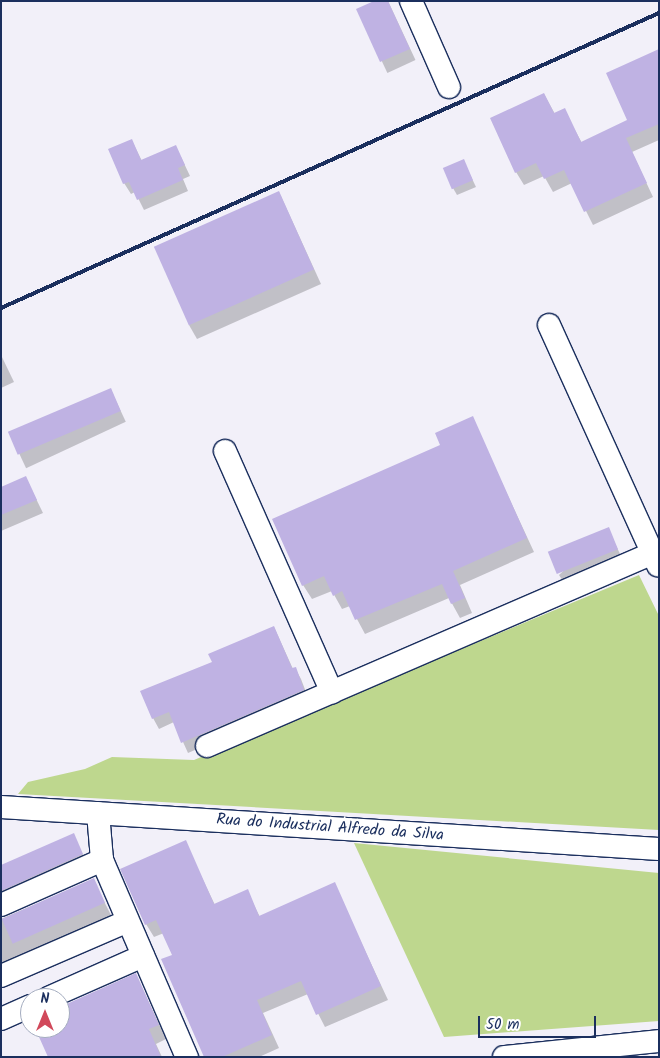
<!DOCTYPE html>
<style>
body{margin:0}
#map{position:relative;width:660px;height:1058px;overflow:hidden;background:#f2f0f9;font-family:Kalam,sans-serif}
div>[style]{position:absolute}
.green>*{inset:0;background:#bed78e}
.shadow>*{inset:0;background:#0003;transform-origin:0 0}
.building>*{inset:0;background:#bfb2e3;transform-origin:0 0}
.roads{filter:drop-shadow(1px 0 #1b2f5e) drop-shadow(-1px 0 #1b2f5e) drop-shadow(0 1px #1b2f5e) drop-shadow(0 -1px #1b2f5e)}
.minor>*{height:22px;margin:-11px;padding:0 11px;transform-origin:11px;border-radius:11px;background:#fff}
.rail>*{height:4px;margin:-2px;padding:0 2px;transform-origin:2px;border-radius:2px;background:#1b2f5e}
span{translate:-50% -50%;white-space:nowrap;text-align:center;line-height:1.15;-webkit-text-stroke:4.5px #fff;paint-order:stroke}
.street-label{font-size:16px;color:#1b2f5e}
.frame{position:absolute;inset:0;border:2px solid #1b2f5e;pointer-events:none}
.north{position:absolute;left:20px;top:988px;width:50px;height:50px;box-sizing:border-box;background:#fff;border:1px solid #a4acbf;border-radius:50%;rotate:0deg;font-size:14px;font-weight:700;line-height:20px;text-align:center;color:#1b2f5e}
.north::after{content:'';display:block;margin:auto;width:18px;height:22px;background:#d1495b;clip-path:polygon(50% 0,100% 100%,50% 72%,0 100%)}
.scale{position:absolute;left:478px;top:1016px;width:118px;height:22px;box-sizing:border-box;border:2px solid #1b2f5e;border-top:0;padding-left:6px;font-size:15px;line-height:18px;white-space:nowrap;color:#1b2f5e;-webkit-text-stroke:4px #fff;paint-order:stroke}
</style>
<div id="map">
<div class="green">
<i style="clip-path:polygon(639px 575px,659px 616px,659px 830px,18px 794px,28px 782px,85px 769px,112px 757px,194px 760px)"></i>
<i style="clip-path:polygon(354px 843px,659px 873px,659px 1021px,444px 1037px)"></i>
</div>
<div class="shadow">
<i style="left:388px;top:1px;width:65px;height:31px;rotate:65deg"></i>
<i style="clip-path:polygon(659px 50px,659px 140px,632px 152px,653px 197px,593px 225px,572px 183px,553px 192px,544px 176px,524px 185px,516px 172px,544px 94px,555px 114px,564px 110px,582px 143px,629px 121px)"></i>
<i style="clip-path:polygon(132px 141px,142px 161px,181px 157px,190px 176px,183px 179px,188px 191px,144px 210px,135px 192px,131px 194px,124px 183px)"></i>
<i style="clip-path:polygon(467px 168px,476px 187px,457px 195px,453px 188px)"></i>
<i style="clip-path:polygon(279px 192px,321px 284px,197px 339px,189px 325px)"></i>
<i style="clip-path:polygon(1px 355px,14px 382px,1px 388px)"></i>
<i style="left:111px;top:390px;width:35px;height:110px;rotate:65deg"></i>
<i style="clip-path:polygon(472px 418px,534px 552px,460px 585px,472px 613px,460px 618px,449px 598px,365px 634px,350px 606px,342px 609px,332px 591px,312px 599px,303px 585px,442px 445px)"></i>
<i style="clip-path:polygon(26px 478px,43px 513px,1px 531px,1px 489px)"></i>
<i style="clip-path:polygon(608px 529px,623px 560px,566px 586px,559px 575px)"></i>
<i style="clip-path:polygon(274px 627px,293px 669px,295px 668px,301px 679px,309px 700px,188px 753px,174px 722px,159px 729px,153px 718px)"></i>
<i style="clip-path:polygon(73px 835px,90px 869px,1px 910px,1px 866px)"></i>
<i style="clip-path:polygon(185px 842px,215px 905px,247px 891px,260px 917px,334px 884px,388px 1000px,325px 1027px,308px 994px,263px 1013px,279px 1048px,259px 1057px,206px 1057px,174px 955px,164px 933px,154px 937px,146px 924px)"></i>
<i style="clip-path:polygon(93px 880px,112px 917px,1px 966px,1px 919px)"></i>
<i style="clip-path:polygon(136px 975px,166px 1039px,156px 1044px,162px 1057px,49px 1057px,36px 1028px,60px 1028px,60px 1008px)"></i>
</div>
<div class="building">
<i style="clip-path:polygon(374px 1px,388px 1px,410px 49px,380px 62px,356px 9px)"></i>
<i style="clip-path:polygon(659px 49px,659px 124px,626px 138px,647px 183px,584px 212px,564px 170px,544px 179px,536px 163px,515px 173px,490px 118px,544px 93px,554px 113px,565px 108px,581px 142px,627px 120px,606px 73px)"></i>
<i style="clip-path:polygon(132px 139px,141px 160px,176px 145px,185px 165px,178px 168px,183px 180px,137px 200px,129px 182px,123px 184px,108px 149px)"></i>
<i style="left:464px;top:159px;width:23px;height:23px;rotate:67deg"></i>
<i style="left:279px;top:191px;width:86px;height:137px;rotate:66deg"></i>
<i style="left:111px;top:388px;width:25px;height:112px;rotate:67deg"></i>
<i style="clip-path:polygon(473px 416px,527px 538px,453px 571px,465px 598px,451px 604px,442px 584px,355px 620px,342px 591px,333px 596px,324px 576px,302px 586px,272px 519px,440px 445px,435px 433px)"></i>
<i style="clip-path:polygon(26px 476px,37px 500px,1px 515px,1px 487px)"></i>
<i style="left:609px;top:527px;width:24px;height:66px;rotate:68deg"></i>
<i style="clip-path:polygon(274px 626px,292px 668px,296px 667px,304px 690px,181px 743px,169px 712px,152px 719px,140px 691px,212px 662px,208px 654px)"></i>
<i style="clip-path:polygon(74px 833px,83px 854px,1px 891px,1px 865px)"></i>
<i style="clip-path:polygon(186px 840px,214px 904px,248px 889px,259px 916px,335px 882px,381px 986px,316px 1015px,301px 981px,257px 1000px,272px 1035px,222px 1057px,204px 1057px,161px 959px,172px 955px,156px 920px,145px 925px,120px 869px)"></i>
<i style="left:94px;top:878px;width:27px;height:101px;rotate:66deg"></i>
<i style="clip-path:polygon(136px 973px,159px 1025px,149px 1029px,161px 1057px,48px 1057px,35px 1028px,60px 1028px,60px 1007px)"></i>
</div>
<div class="roads">
<div class="minor">
<i style="left:411px;top:1px;width:94px;rotate:66.2deg"></i>
<i style="left:549px;top:325px;width:264px;rotate:65.6deg"></i>
<i style="left:225px;top:451px;width:264px;rotate:66.1deg"></i>
<i style="left:207px;top:746px;width:486px;rotate:-23.4deg"></i>
<i style="left:1px;top:807px;width:659px;rotate:3.65deg"></i>
<i style="left:98px;top:813px;width:47px;rotate:85.1deg"></i>
<i style="left:102px;top:860px;width:215px;rotate:66.7deg"></i>
<i style="left:1px;top:905px;width:111px;rotate:-24deg"></i>
<i style="left:1px;top:976px;width:138px;rotate:-23.4deg"></i>
<i style="left:48px;top:998px;width:104px;rotate:-23.9deg"></i>
<i style="left:1px;top:1019px;width:32px;rotate:-24deg"></i>
<i style="left:504px;top:1057px;width:156px;rotate:-5.9deg"></i>
</div>
</div>
<div class="rail">
<i style="left:1px;top:308px;width:721px;rotate:-24.15deg"></i>
</div>
<div class="street-label">
<span style="left:330px;top:828px;rotate:4deg">Rua do Industrial Alfredo da Silva</span>
</div>
<div class="frame"></div>
<div class="north">N</div>
<div class="scale">50 m</div>
</div>
